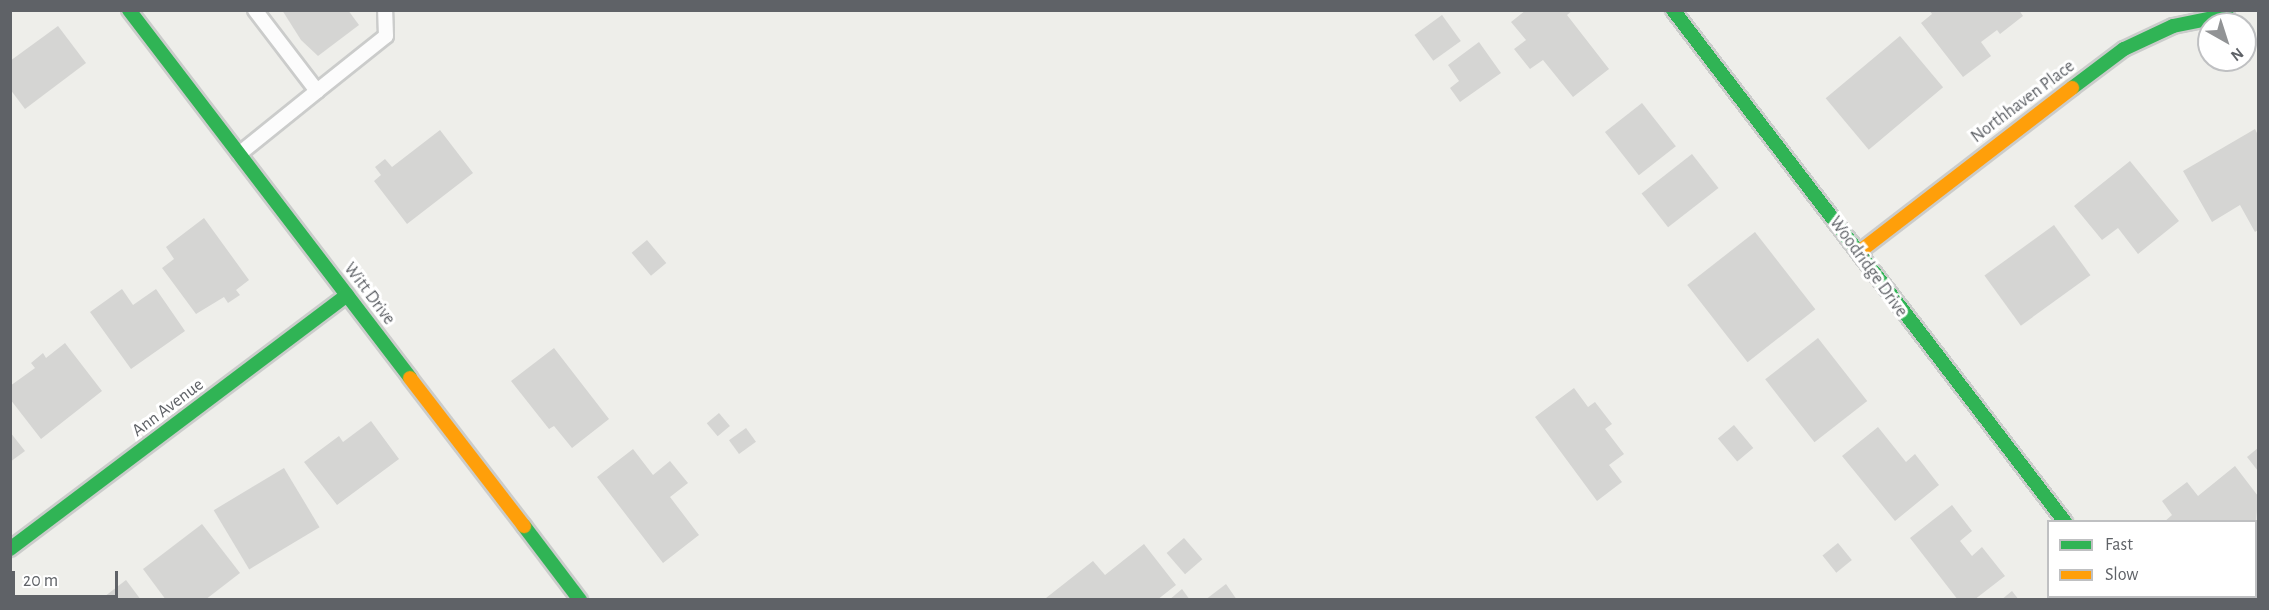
<!DOCTYPE html>
<style>
body{margin:0}
#map{position:relative;width:2269px;height:610px;overflow:hidden;background:#eeeeea;font-family:"Alegreya Sans",sans-serif}
div>[style]{position:absolute}
.building>*{inset:0;background:#d5d5d3;transform-origin:0 0}
.roads{filter:drop-shadow(2px 0 #cbcccb) drop-shadow(-2px 0 #cbcccb) drop-shadow(0 2px #cbcccb) drop-shadow(0 -2px #cbcccb)}
.lane>*{height:14px;margin:-7px;padding:0 7px;transform-origin:7px;border-radius:7px;background:#fcfcfc}
.street>*{height:28px;margin:-14px;padding:0 14px;transform-origin:14px;border-radius:14px;background:#fcfcfc}
.fast>*{height:14px;margin:-7px;padding:0 7px;transform-origin:7px;border-radius:7px;background:#30b455}
.slow>*{height:14px;margin:-7px;padding:0 7px;transform-origin:7px;border-radius:7px;background:#ff9f0a}
span{translate:-50% -50%;white-space:nowrap;text-align:center;line-height:1.15;-webkit-text-stroke:6px #fff;paint-order:stroke}
.street-label{font-size:18px;color:#5f6267}
.frame{position:absolute;inset:0;border:12px solid #5f6267;pointer-events:none}
.legend{position:absolute;left:2047px;top:520px;width:210px;height:78px;box-sizing:border-box;background:#fff;border:2px solid #bfc0c2;margin:0;padding:8px 10px;list-style:none;font-size:18px;color:#5f6267}
.legend li{display:flex;align-items:center;gap:12px;height:30px}
.legend b{width:30px;border:2px solid #bfc0c2}
.north{position:absolute;left:2197px;top:12px;width:60px;height:60px;box-sizing:border-box;background:#fff;border:2px solid #bfc0c2;border-radius:50%;rotate:141deg;font-size:16px;font-weight:700;line-height:24px;text-align:center;color:#5f6267}
.north::after{content:'';display:block;margin:auto;width:21px;height:27px;background:#919395;clip-path:polygon(50% 0,100% 100%,50% 72%,0 100%)}
.scale{position:absolute;left:12px;top:571px;width:106px;height:27px;box-sizing:border-box;border:3px solid #5f6267;border-top:0;padding-left:8px;font-size:18px;line-height:21px;white-space:nowrap;color:#5f6267;-webkit-text-stroke:4px #fff;paint-order:stroke}
</style>
<div id="map">
<div class="building">
<i style="clip-path:polygon(282px 10px,348px 10px,359px 25px,318px 56px,301px 40px)"></i>
<i style="clip-path:polygon(1526px 10px,1573px 10px,1567px 15px,1609px 69px,1573px 97px,1543px 60px,1530px 69px,1514px 49px,1526px 40px,1511px 22px)"></i>
<i style="clip-path:polygon(1929px 10px,2019px 10px,2023px 16px,2000px 34px,1997px 30px,1981px 42px,1991px 56px,1963px 77px,1921px 23px,1932px 14px)"></i>
<i style="left:1442px;top:15px;width:32px;height:34px;rotate:54deg"></i>
<i style="clip-path:polygon(58px 26px,86px 63px,25px 109px,10px 89px,10px 61px)"></i>
<i style="left:1900px;top:36px;width:67px;height:97px;rotate:50deg"></i>
<i style="clip-path:polygon(1479px 42px,1501px 73px,1460px 102px,1450px 88px,1459px 81px,1448px 65px)"></i>
<i style="left:1642px;top:103px;width:55px;height:47px;rotate:52deg"></i>
<i style="clip-path:polygon(2255px 129px,2258px 135px,2258px 230px,2255px 232px,2240px 205px,2212px 222px,2183px 171px)"></i>
<i style="clip-path:polygon(440px 130px,473px 173px,407px 224px,374px 181px,381px 175px,375px 167px,385px 159px,392px 167px)"></i>
<i style="left:1692px;top:154px;width:43px;height:64px;rotate:52deg"></i>
<i style="clip-path:polygon(2130px 161px,2179px 221px,2138px 254px,2118px 228px,2102px 240px,2074px 206px)"></i>
<i style="clip-path:polygon(204px 218px,249px 280px,236px 290px,240px 295px,228px 303px,224px 297px,196px 314px,162px 268px,174px 259px,166px 247px)"></i>
<i style="left:2054px;top:225px;width:62px;height:86px;rotate:54deg"></i>
<i style="left:1755px;top:232px;width:98px;height:86px;rotate:52deg"></i>
<i style="left:647px;top:240px;width:30px;height:20px;rotate:50deg"></i>
<i style="clip-path:polygon(122px 289px,133px 305px,156px 289px,185px 331px,131px 369px,90px 312px)"></i>
<i style="left:1818px;top:338px;width:80px;height:67px;rotate:52deg"></i>
<i style="clip-path:polygon(65px 343px,102px 391px,41px 439px,10px 399px,10px 386px,35px 368px,31px 363px,43px 353px,46px 358px)"></i>
<i style="clip-path:polygon(554px 348px,609px 419px,572px 448px,554px 426px,549px 429px,511px 381px)"></i>
<i style="clip-path:polygon(1574px 388px,1588px 407px,1595px 402px,1612px 424px,1605px 429px,1624px 454px,1609px 465px,1622px 482px,1597px 501px,1535px 417px)"></i>
<i style="left:719px;top:413px;width:17px;height:16px;rotate:50deg"></i>
<i style="clip-path:polygon(371px 421px,399px 459px,337px 505px,304px 462px,339px 436px,343px 442px)"></i>
<i style="left:1734px;top:425px;width:30px;height:21px;rotate:50deg"></i>
<i style="clip-path:polygon(1878px 427px,1906px 462px,1915px 454px,1939px 485px,1895px 521px,1842px 456px)"></i>
<i style="left:746px;top:428px;width:17px;height:21px;rotate:54deg"></i>
<i style="clip-path:polygon(10px 432px,25px 451px,10px 462px)"></i>
<i style="clip-path:polygon(2258px 448px,2258px 471px,2247px 457px)"></i>
<i style="clip-path:polygon(633px 449px,653px 475px,670px 461px,688px 483px,670px 497px,699px 535px,663px 563px,597px 477px)"></i>
<i style="clip-path:polygon(2235px 466px,2258px 496px,2256px 523px,2164px 522px,2172px 515px,2162px 501px,2187px 482px,2198px 496px)"></i>
<i style="left:284px;top:468px;width:69px;height:82px;rotate:59deg"></i>
<i style="clip-path:polygon(1952px 505px,1972px 531px,1960px 541px,1972px 556px,1982px 547px,2005px 576px,1974px 600px,1958px 600px,1910px 538px)"></i>
<i style="clip-path:polygon(202px 524px,240px 573px,205px 600px,166px 600px,143px 569px)"></i>
<i style="left:1184px;top:538px;width:28px;height:23px;rotate:49deg"></i>
<i style="left:1838px;top:543px;width:22px;height:20px;rotate:51deg"></i>
<i style="clip-path:polygon(1144px 544px,1176px 585px,1157px 600px,1046px 598px,1093px 561px,1105px 575px)"></i>
<i style="clip-path:polygon(126px 580px,141px 600px,100px 600px)"></i>
<i style="clip-path:polygon(1226px 584px,1237px 600px,1205px 600px)"></i>
<i style="clip-path:polygon(1182px 589px,1190px 600px,1169px 600px)"></i>
<i style="clip-path:polygon(2012px 591px,2019px 600px,2001px 600px)"></i>
</div>
<div class="roads">
<div class="lane">
<i style="left:255px;top:10px;width:102px;rotate:52.6deg"></i>
<i style="left:317px;top:91px;width:88px;rotate:-38.6deg"></i>
<i style="left:386px;top:36px;width:26px;rotate:-92deg"></i>
<i style="left:239px;top:154px;width:100px;rotate:-38.9deg"></i>
</div>
<div class="street">
<i style="left:2125px;top:596px;width:4px;rotate:63deg"></i>
</div>
<div class="fast">
<i style="left:129px;top:10px;width:463px;rotate:52.6deg"></i>
<i style="left:1673px;top:10px;width:645px;rotate:52.56deg"></i>
<i style="left:2072px;top:88px;width:65px;rotate:-36.9deg"></i>
<i style="left:2124px;top:49px;width:54px;rotate:-25.1deg"></i>
<i style="left:2173px;top:26px;width:55px;rotate:-11.5deg"></i>
<i style="left:524px;top:526px;width:93px;rotate:52.9deg"></i>
<i style="left:10px;top:549px;width:422px;rotate:-37deg"></i>
</div>
<div class="slow">
<i style="left:1859px;top:252px;width:269px;rotate:-37.6deg"></i>
<i style="left:410px;top:378px;width:187px;rotate:52.4deg"></i>
</div>
</div>
<div class="street-label">
<span style="left:2023px;top:102px;rotate:-37deg">Northhaven Place</span>
<span style="left:1868px;top:267px;rotate:54deg">Woodridge Drive</span>
<span style="left:369px;top:294px;rotate:53deg">Witt Drive</span>
<span style="left:168px;top:408px;rotate:-37deg">Ann Avenue</span>
</div>
<div class="frame"></div>
<ul class="legend">
<li><b style="height:8px;background:#30b455"></b>Fast</li>
<li><b style="height:8px;background:#ff9f0a"></b>Slow</li>
</ul>
<div class="north">N</div>
<div class="scale">20 m</div>
</div>
